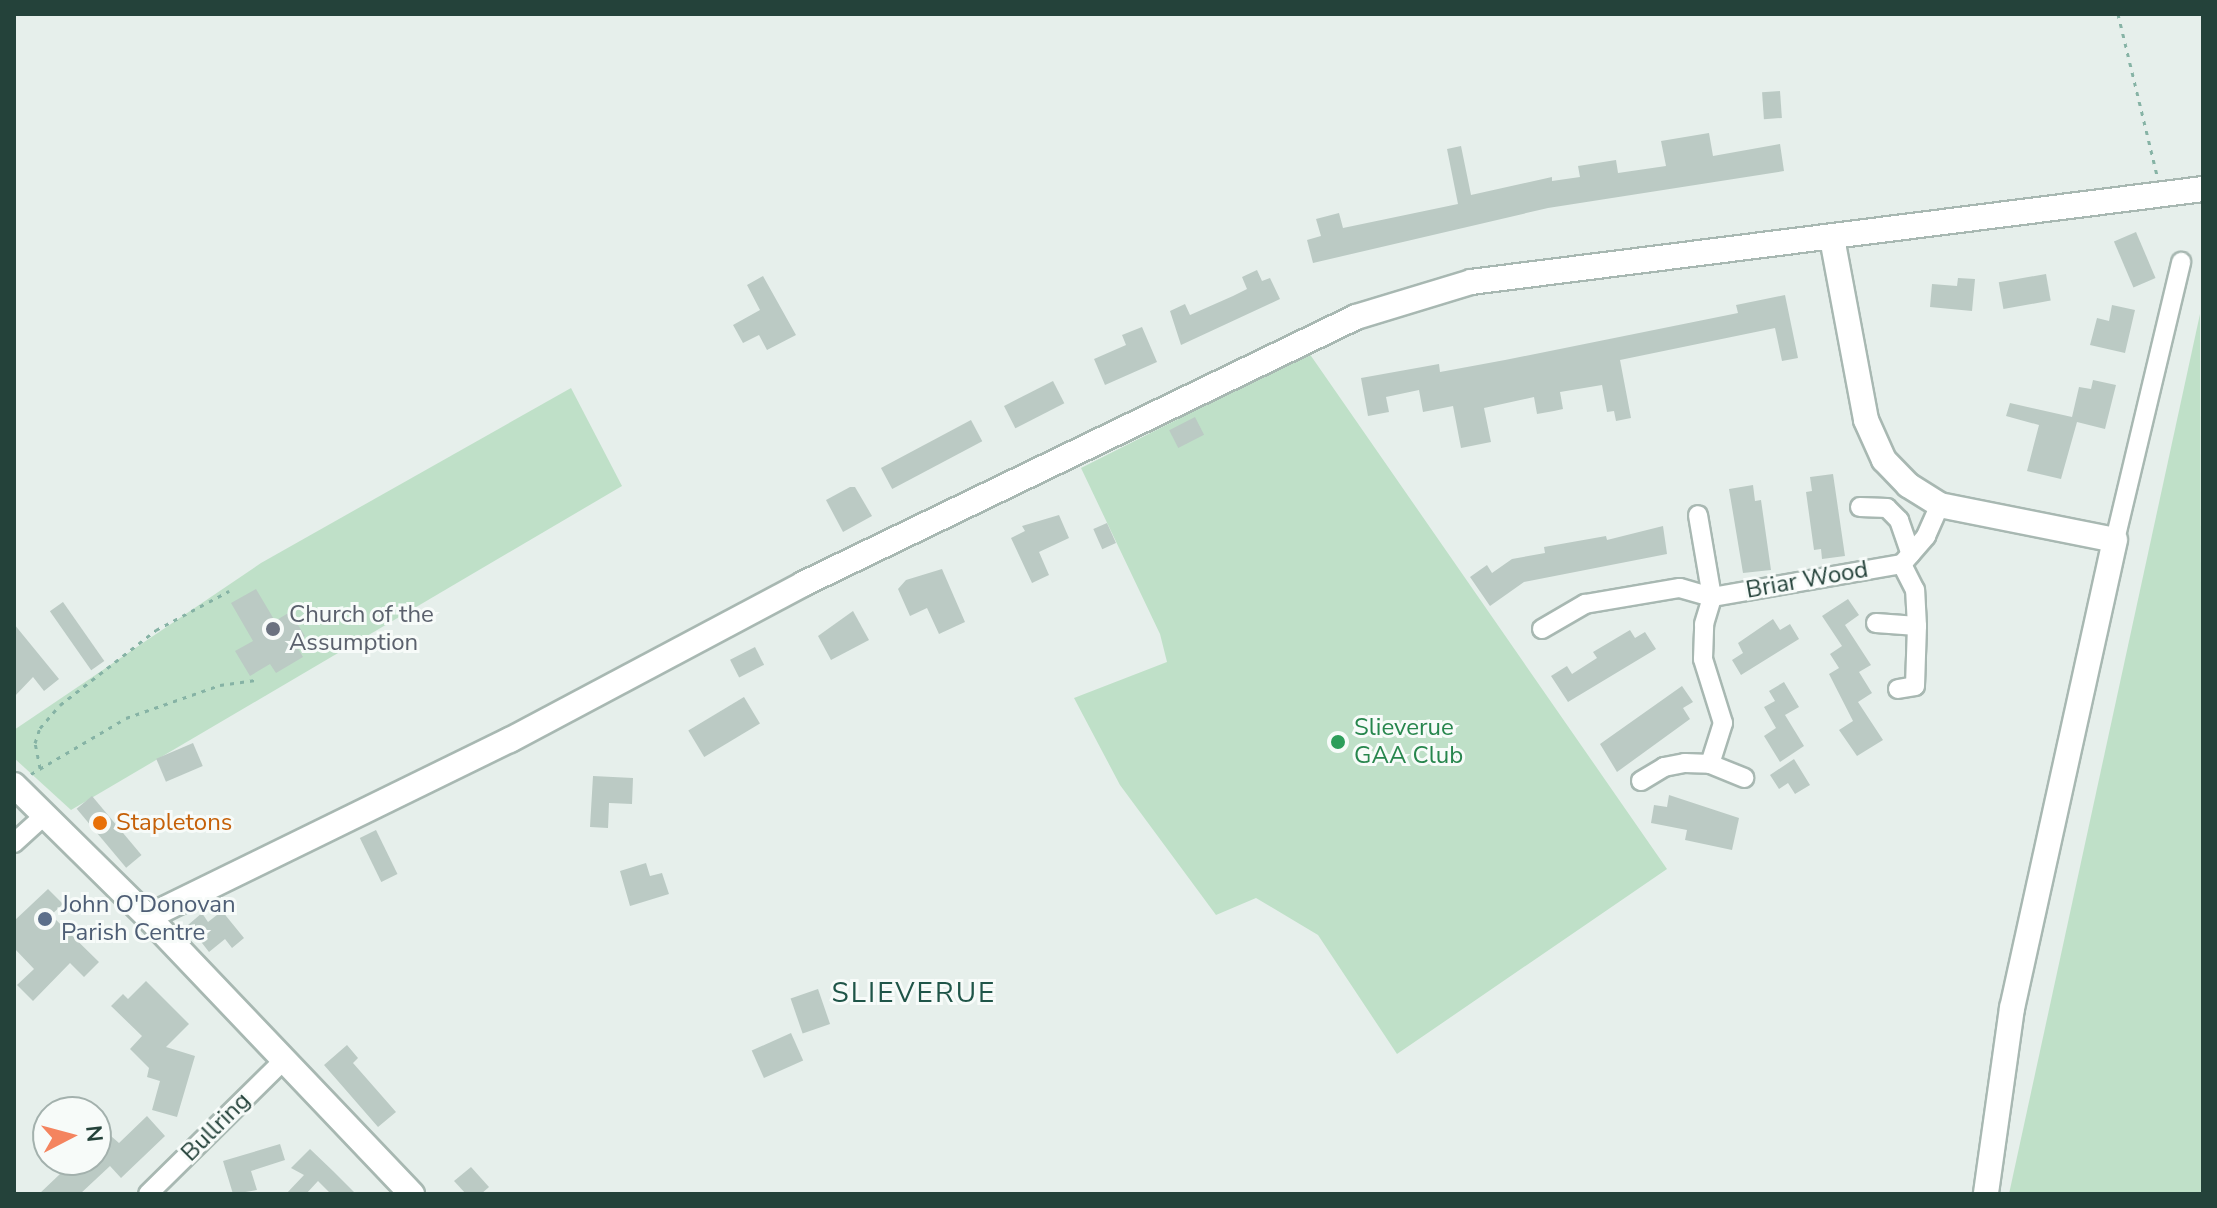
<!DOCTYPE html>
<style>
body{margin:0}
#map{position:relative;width:2217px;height:1208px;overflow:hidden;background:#e6efeb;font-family:"Nunito Sans",sans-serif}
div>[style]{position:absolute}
.green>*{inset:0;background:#bfe0c8}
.building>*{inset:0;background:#bbcac4;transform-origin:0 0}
.path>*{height:3px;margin-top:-1.5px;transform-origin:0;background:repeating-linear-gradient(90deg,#86b3a5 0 4px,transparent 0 10px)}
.roads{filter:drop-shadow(2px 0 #a8b8b2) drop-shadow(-2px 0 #a8b8b2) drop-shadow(0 2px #a8b8b2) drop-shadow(0 -2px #a8b8b2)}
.street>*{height:18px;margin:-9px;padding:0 9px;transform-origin:9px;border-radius:9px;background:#fff}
.secondary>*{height:24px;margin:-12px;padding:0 12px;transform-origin:12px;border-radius:12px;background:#fff}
.dots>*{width:22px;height:22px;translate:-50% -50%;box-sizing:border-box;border:4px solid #f7fbf9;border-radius:50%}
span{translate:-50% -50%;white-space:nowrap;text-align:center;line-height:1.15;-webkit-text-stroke:6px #f7fbf9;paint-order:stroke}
.street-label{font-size:24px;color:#24423a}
.worship-label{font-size:24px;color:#5b616d}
.left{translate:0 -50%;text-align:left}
.leisure-label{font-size:24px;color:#27864d}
.food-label{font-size:24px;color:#c56008}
.service-label{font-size:24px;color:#4e5e75}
.quarter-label{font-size:28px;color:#1f5548;letter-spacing:2px}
.frame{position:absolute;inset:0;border:16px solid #24423a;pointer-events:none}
.north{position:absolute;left:32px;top:1096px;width:80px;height:80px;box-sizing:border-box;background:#f7fbf9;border:2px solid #a3b1ad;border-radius:50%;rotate:84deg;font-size:22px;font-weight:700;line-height:32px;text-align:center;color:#24423a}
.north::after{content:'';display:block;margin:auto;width:28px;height:36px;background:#f4845f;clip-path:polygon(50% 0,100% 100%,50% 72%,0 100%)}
</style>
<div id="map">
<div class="green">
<i style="clip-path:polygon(2200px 314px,2203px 1194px,2009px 1194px)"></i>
<i style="clip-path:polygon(1309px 353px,1667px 869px,1397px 1054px,1318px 935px,1256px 898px,1216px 915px,1120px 785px,1074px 698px,1167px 662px,1160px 634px,1081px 468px)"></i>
<i style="clip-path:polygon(571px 388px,622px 486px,71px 810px,14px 758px,14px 730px,261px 563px)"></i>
</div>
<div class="building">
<i style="left:1780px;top:91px;width:27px;height:18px;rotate:86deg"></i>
<i style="clip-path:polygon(1709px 133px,1713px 156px,1780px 144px,1784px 171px,1548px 208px,1313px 263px,1307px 240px,1321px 236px,1316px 219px,1339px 213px,1343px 228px,1458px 204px,1447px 149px,1461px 146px,1471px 195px,1552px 177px,1552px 181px,1580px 177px,1578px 166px,1616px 160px,1618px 173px,1666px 166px,1661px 141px)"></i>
<i style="left:2136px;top:232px;width:50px;height:24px;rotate:67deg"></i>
<i style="clip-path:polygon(1257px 270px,1262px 281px,1270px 278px,1280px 299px,1181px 345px,1170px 311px,1185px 304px,1190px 315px,1233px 296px,1247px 289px,1242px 277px)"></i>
<i style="left:2046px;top:274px;width:27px;height:48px;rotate:80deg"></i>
<i style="clip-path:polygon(763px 276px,796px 335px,767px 350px,759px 335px,743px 343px,733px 325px,760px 310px,747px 285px)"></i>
<i style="clip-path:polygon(1958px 278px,1975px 279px,1972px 311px,1930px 307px,1932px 284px,1957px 286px)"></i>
<i style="clip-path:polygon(1785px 295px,1798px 358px,1782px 361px,1775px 328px,1620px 360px,1631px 418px,1616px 421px,1614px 411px,1607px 412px,1602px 385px,1560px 392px,1563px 409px,1554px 411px,1537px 414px,1534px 397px,1484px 408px,1491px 442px,1461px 448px,1453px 406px,1423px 412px,1419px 390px,1386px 397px,1389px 412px,1368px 416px,1361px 378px,1439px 364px,1440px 372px,1505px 360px,1738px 313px,1736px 305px)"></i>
<i style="clip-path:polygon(2112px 305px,2135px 310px,2125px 353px,2090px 345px,2097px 318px,2109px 321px)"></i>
<i style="clip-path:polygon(1142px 327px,1157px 362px,1105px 385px,1094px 359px,1126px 345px,1122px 335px)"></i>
<i style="clip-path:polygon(2093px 380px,2116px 385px,2105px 429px,2077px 422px,2061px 479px,2027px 471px,2039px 425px,2006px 416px,2010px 403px,2072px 417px,2079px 387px,2091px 389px)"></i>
<i style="left:1053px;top:381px;width:25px;height:55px;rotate:63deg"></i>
<i style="left:1195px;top:417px;width:20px;height:29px;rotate:63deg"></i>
<i style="left:971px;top:420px;width:24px;height:102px;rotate:62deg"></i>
<i style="clip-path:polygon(1833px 474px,1845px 556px,1822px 559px,1821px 549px,1814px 550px,1806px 492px,1812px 491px,1810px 477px)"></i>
<i style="clip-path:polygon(1753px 485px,1755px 501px,1761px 500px,1771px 570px,1743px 573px,1729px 489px)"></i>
<i style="clip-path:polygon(850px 487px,855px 487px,872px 516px,843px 532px,826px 500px)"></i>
<i style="clip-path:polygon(1059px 515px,1069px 538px,1039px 552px,1049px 575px,1032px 583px,1011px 538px,1025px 531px,1022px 526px)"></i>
<i style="left:1107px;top:523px;width:22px;height:15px;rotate:66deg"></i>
<i style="clip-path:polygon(1663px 526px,1667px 554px,1524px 582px,1490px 606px,1470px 577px,1487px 565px,1492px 573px,1512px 559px,1545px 553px,1544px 547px,1606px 536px,1607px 540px)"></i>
<i style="clip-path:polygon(942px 569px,965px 622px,939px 634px,927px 608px,910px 616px,898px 589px,906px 580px)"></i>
<i style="clip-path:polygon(256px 589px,275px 621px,290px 612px,305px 636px,295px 643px,303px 657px,276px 673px,270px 664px,250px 676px,235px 651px,253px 641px,231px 603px)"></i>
<i style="clip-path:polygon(1848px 599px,1859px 615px,1845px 625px,1871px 665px,1859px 672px,1872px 693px,1858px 702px,1883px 740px,1857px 756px,1839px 730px,1853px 721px,1829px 674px,1839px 668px,1830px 654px,1842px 646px,1822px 616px)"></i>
<i style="left:63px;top:602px;width:72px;height:16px;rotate:55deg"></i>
<i style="clip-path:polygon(853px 611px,869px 640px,831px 660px,818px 636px)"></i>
<i style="clip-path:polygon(1773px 619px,1780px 630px,1790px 624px,1799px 639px,1741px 675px,1732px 660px,1743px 653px,1738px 643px)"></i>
<i style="clip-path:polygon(14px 624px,59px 679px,44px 691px,33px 677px,14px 697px)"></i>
<i style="clip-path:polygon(1630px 630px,1635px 638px,1645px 632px,1656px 649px,1568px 702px,1551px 676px,1567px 666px,1572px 674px,1597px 658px,1593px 652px)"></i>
<i style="left:755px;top:647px;width:20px;height:28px;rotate:63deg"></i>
<i style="clip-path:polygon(1784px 682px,1799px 707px,1785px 715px,1804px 746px,1780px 762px,1764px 736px,1776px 728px,1764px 707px,1775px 701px,1769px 691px)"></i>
<i style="clip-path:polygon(1682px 686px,1693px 702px,1683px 708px,1690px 719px,1617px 772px,1600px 744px)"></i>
<i style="left:744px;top:697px;width:31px;height:65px;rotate:59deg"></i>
<i style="left:193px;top:743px;width:25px;height:40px;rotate:67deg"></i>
<i style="clip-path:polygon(1794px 759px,1810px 785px,1795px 794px,1788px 783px,1779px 789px,1770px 775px)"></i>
<i style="clip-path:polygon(593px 776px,633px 778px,632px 804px,609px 803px,608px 828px,590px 827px)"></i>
<i style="clip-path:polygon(1669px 795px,1739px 818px,1732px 850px,1685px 840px,1687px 830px,1651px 823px,1654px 805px,1667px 807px)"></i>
<i style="left:92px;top:796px;width:77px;height:20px;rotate:50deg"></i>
<i style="left:376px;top:830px;width:49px;height:18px;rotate:64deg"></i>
<i style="clip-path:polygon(646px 863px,650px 876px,662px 873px,669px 894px,630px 906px,620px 871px)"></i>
<i style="clip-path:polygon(48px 889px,63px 904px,51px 915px,99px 962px,84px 977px,70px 963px,33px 1001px,17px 985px,34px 969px,14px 948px,14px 921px)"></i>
<i style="clip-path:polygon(222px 911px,244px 938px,232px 948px,225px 939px,209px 952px,188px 925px,202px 913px,208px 922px)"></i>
<i style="clip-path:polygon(146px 981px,189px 1024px,166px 1047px,195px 1056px,177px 1117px,152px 1110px,160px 1081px,147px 1077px,149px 1068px,130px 1049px,142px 1036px,111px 1006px,123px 994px,128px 999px)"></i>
<i style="left:818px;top:989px;width:37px;height:29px;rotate:71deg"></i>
<i style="left:791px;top:1033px;width:30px;height:43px;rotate:66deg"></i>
<i style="clip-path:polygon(347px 1045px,358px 1058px,353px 1063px,396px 1112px,378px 1127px,324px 1065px)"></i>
<i style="clip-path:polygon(147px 1116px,165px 1136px,121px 1178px,110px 1166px,80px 1194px,39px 1194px,60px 1174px,47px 1160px,96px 1160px,96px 1123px,119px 1143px)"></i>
<i style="clip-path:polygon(280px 1144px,285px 1160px,251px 1171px,257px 1190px,233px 1194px,223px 1161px)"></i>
<i style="clip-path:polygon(310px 1149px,333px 1171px,356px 1194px,331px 1194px,318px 1181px,306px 1194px,286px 1194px,304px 1175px,291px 1168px)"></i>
<i style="clip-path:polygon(471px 1167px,489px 1187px,481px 1194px,466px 1194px,454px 1181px)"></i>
</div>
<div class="path">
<i style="left:2118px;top:14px;width:166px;rotate:76.4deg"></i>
<i style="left:40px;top:768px;width:25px;rotate:-101deg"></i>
<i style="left:35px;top:743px;width:16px;rotate:-72deg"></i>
<i style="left:40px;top:728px;width:30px;rotate:-49deg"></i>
<i style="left:60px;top:705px;width:122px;rotate:-38deg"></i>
<i style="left:156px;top:630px;width:83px;rotate:-28.1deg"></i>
<i style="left:31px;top:774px;width:110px;rotate:-30.5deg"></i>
<i style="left:126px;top:718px;width:100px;rotate:-19.3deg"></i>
<i style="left:220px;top:685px;width:36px;rotate:-8deg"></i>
</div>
<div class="roads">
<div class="street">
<i style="left:1860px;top:507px;width:27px;rotate:2deg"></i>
<i style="left:1887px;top:508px;width:17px;rotate:45deg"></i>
<i style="left:1899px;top:520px;width:36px;rotate:71deg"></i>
<i style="left:2115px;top:540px;width:286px;rotate:-76.6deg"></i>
<i style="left:1876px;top:623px;width:41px;rotate:4.2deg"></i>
<i style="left:1542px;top:629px;width:50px;rotate:-30.2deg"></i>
<i style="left:1585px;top:604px;width:96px;rotate:-9.6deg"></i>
<i style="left:1680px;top:588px;width:33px;rotate:16deg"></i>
<i style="left:1712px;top:597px;width:83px;rotate:-99.7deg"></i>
<i style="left:1898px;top:689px;width:17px;rotate:-10deg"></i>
<i style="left:1915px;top:686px;width:60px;rotate:-88.1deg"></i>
<i style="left:1917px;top:626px;width:36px;rotate:-93deg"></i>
<i style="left:1915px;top:590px;width:29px;rotate:-117deg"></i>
<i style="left:1902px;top:564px;width:37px;rotate:-49deg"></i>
<i style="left:1926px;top:536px;width:34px;rotate:-66deg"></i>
<i style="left:1710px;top:764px;width:43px;rotate:-72.4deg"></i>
<i style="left:1723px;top:723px;width:67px;rotate:-107.4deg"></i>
<i style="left:1703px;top:659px;width:35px;rotate:-88deg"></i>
<i style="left:1704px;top:624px;width:28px;rotate:-73deg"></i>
<i style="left:1712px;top:597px;width:193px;rotate:-9.9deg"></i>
<i style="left:1641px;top:781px;width:27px;rotate:-31deg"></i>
<i style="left:1664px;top:767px;width:21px;rotate:-11deg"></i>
<i style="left:1685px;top:763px;width:25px;rotate:2deg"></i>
<i style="left:1710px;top:764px;width:37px;rotate:22deg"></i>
<i style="left:14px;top:843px;width:43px;rotate:-42.2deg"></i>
<i style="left:148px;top:1194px;width:190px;rotate:-44.6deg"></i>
</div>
<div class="secondary">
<i style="left:1832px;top:238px;width:185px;rotate:79.4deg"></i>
<i style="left:1866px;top:420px;width:44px;rotate:65.8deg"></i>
<i style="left:1884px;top:460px;width:35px;rotate:46deg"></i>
<i style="left:1908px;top:485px;width:38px;rotate:32deg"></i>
<i style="left:1940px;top:505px;width:178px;rotate:11.3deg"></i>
<i style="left:2115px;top:540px;width:479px;rotate:102.4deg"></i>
<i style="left:2012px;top:1008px;width:188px;rotate:98deg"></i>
<i style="left:14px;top:785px;width:188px;rotate:44.6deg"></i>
<i style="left:148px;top:917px;width:383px;rotate:46.4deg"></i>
<i style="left:148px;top:917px;width:403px;rotate:-26.1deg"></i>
<i style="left:510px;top:740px;width:332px;rotate:-28deg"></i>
<i style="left:803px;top:584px;width:614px;rotate:-25.77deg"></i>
<i style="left:1356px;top:317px;width:120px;rotate:-16.9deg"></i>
<i style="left:1471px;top:282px;width:738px;rotate:-7.24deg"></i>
</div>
</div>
<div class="dots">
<i style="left:273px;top:629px;background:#6b7280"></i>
<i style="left:1338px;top:742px;background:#2e9e5b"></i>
<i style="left:100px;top:823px;background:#e8710a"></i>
<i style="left:45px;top:919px;background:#5c6f8a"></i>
</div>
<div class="street-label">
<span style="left:1807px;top:580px;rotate:-10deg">Briar Wood</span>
<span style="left:216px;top:1127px;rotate:-45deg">Bullring</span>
</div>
<div class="worship-label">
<span class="left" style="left:289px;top:629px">Church of the<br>Assumption</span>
</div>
<div class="leisure-label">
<span class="left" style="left:1354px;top:742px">Slieverue<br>GAA Club</span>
</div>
<div class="food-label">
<span class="left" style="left:116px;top:823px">Stapletons</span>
</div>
<div class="service-label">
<span class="left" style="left:61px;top:919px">John O'Donovan<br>Parish Centre</span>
</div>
<div class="quarter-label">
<span style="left:914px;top:993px">SLIEVERUE</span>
</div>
<div class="frame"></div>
<div class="north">N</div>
</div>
